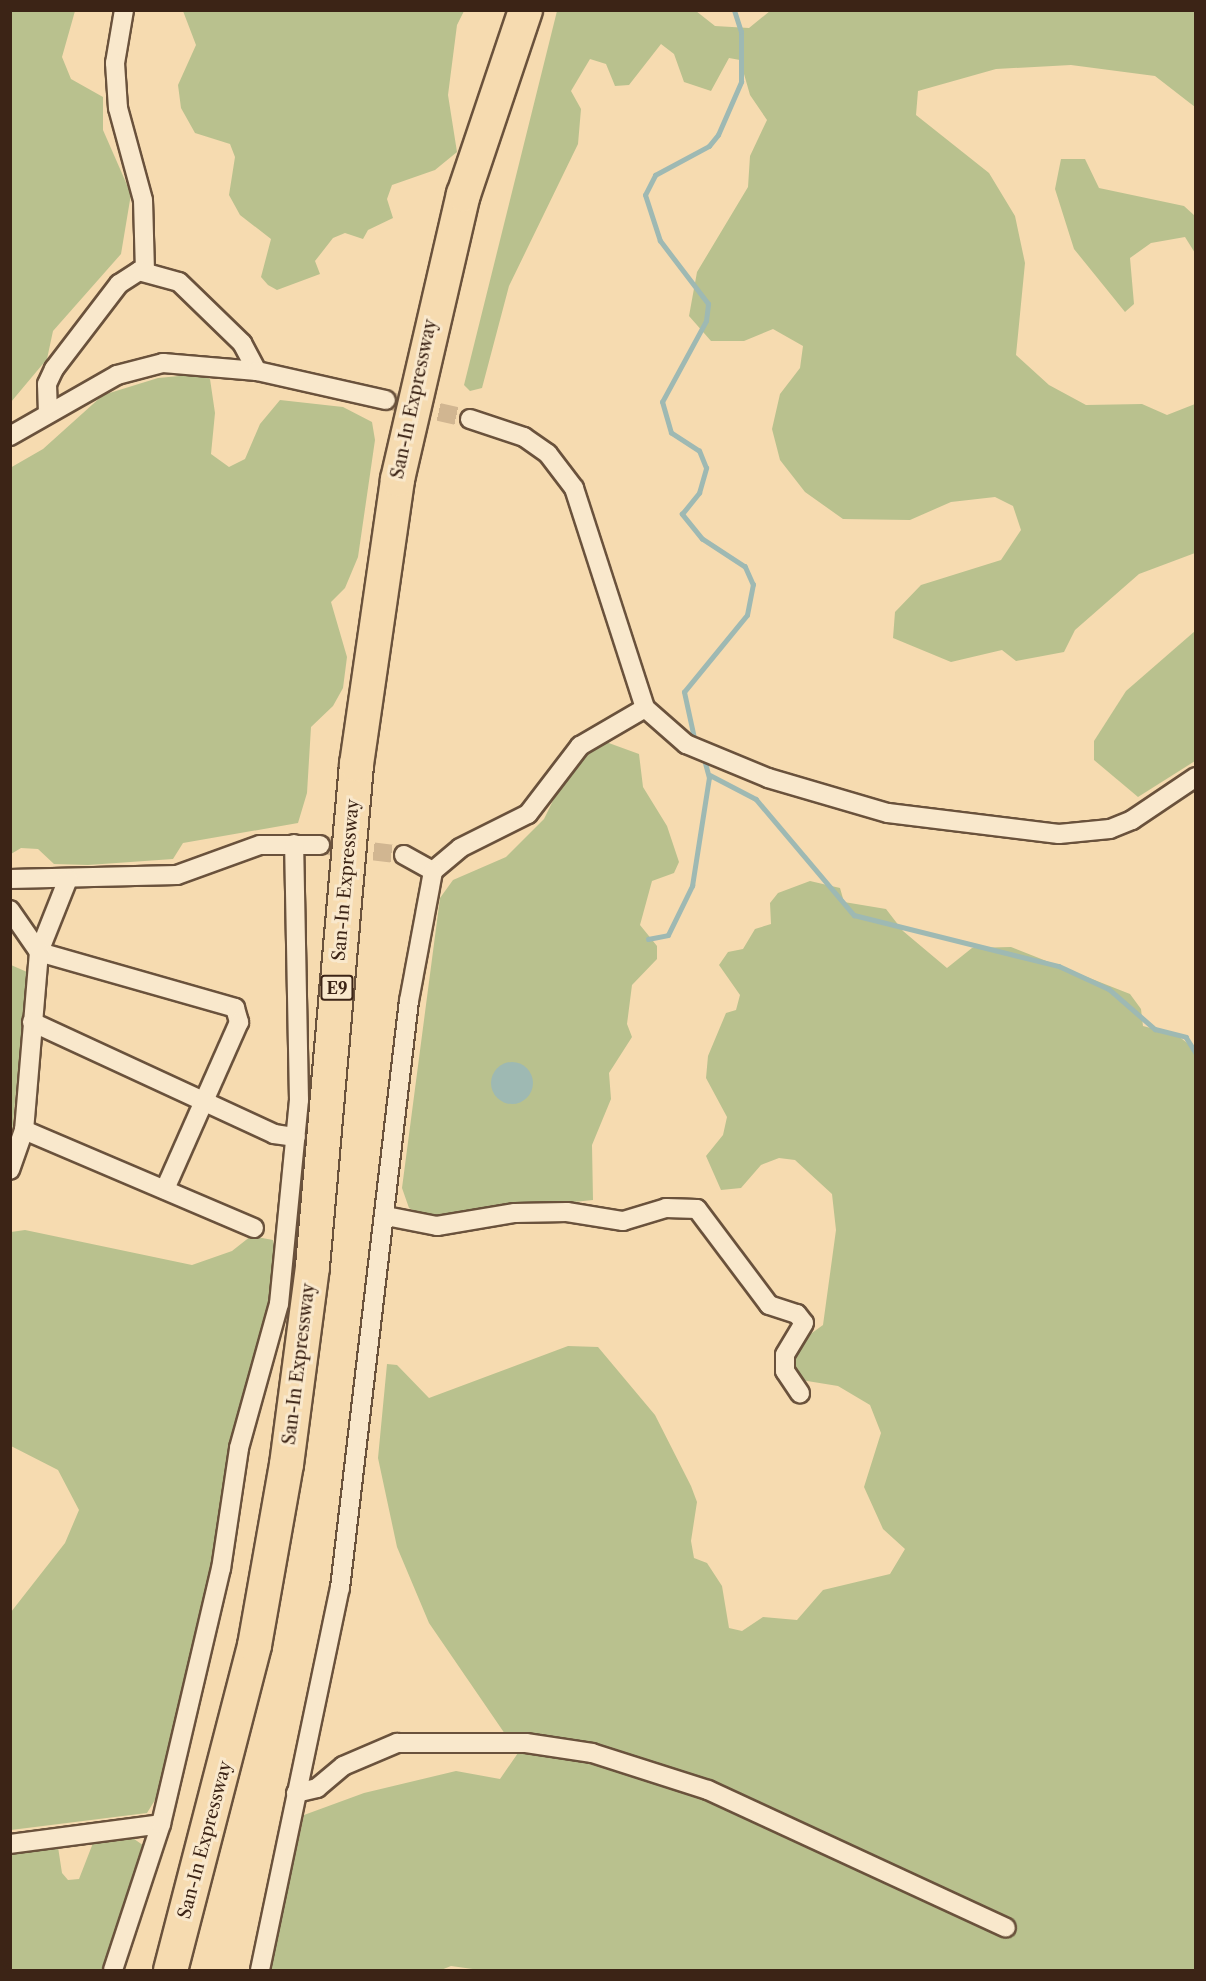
<!DOCTYPE html>
<style>
body{margin:0}
#map{position:relative;width:1206px;height:1981px;overflow:hidden;background:#f6dbb0;font-family:"Libre Caslon Text",serif}
div>[style]{position:absolute}
.green>*{inset:0;background:#b9c18e}
.water>*{inset:0;background:#9eb9b3}
.round{border-radius:50%}
.stream>*{height:4.5px;margin:-2.25px;padding:0 2.25px;transform-origin:2.25px;border-radius:2.25px;background:#9eb9b3}
.street-tunnel>*{height:18px;margin-top:-9px;transform-origin:0;background:repeating-linear-gradient(90deg,#d1b691 0 18px,transparent 0 27px)}
.roads{filter:drop-shadow(2px 0 #6a523c) drop-shadow(-2px 0 #6a523c) drop-shadow(0 2px #6a523c) drop-shadow(0 -2px #6a523c)}
.street>*{height:18px;margin:-9px;padding:0 9px;transform-origin:9px;border-radius:9px;background:#f9e8cc}
.highway>*{height:33px;margin:-16.5px;padding:0 16.5px;transform-origin:16.5px;border-radius:16.5px;background:#f6dbb0}
span{translate:-50% -50%;white-space:nowrap;text-align:center;line-height:1.15;-webkit-text-stroke:6px #f9e8cc;paint-order:stroke}
.shield-label span{padding:2px 4px;background:#f9e8cc;border:2px solid;border-radius:4px;-webkit-text-stroke-width:0}
.shield-label{font-size:16px;color:#3c2416;font-weight:700}
.street-label{font-size:18px;color:#3c2416}
.frame{position:absolute;inset:0;border:12px solid #3c2416;pointer-events:none}
</style>
<div id="map">
<div class="green">
<i style="clip-path:polygon(11px 10px,75px 11px,62px 57px,71px 79px,103px 97px,103px 130px,131px 194px,121px 254px,53px 331px,47px 359px,11px 402px)"></i>
<i style="clip-path:polygon(183px 11px,464px 11px,457px 25px,448px 95px,457px 152px,435px 170px,392px 185px,387px 199px,393px 218px,368px 230px,363px 239px,345px 233px,333px 238px,315px 261px,320px 274px,277px 290px,268px 285px,261px 277px,271px 239px,240px 215px,229px 195px,235px 157px,230px 144px,195px 133px,181px 108px,178px 85px,196px 45px)"></i>
<i style="clip-path:polygon(770px 11px,1195px 11px,1195px 107px,1155px 76px,1071px 65px,996px 69px,918px 91px,916px 115px,989px 173px,1015px 216px,1025px 263px,1016px 355px,1049px 385px,1086px 405px,1142px 404px,1167px 415px,1195px 404px,1195px 553px,1139px 574px,1075px 630px,1064px 652px,1016px 661px,1002px 650px,951px 662px,893px 638px,895px 612px,921px 585px,1001px 560px,1021px 530px,1013px 506px,995px 497px,951px 502px,910px 520px,843px 519px,805px 492px,780px 460px,772px 429px,780px 394px,800px 368px,803px 346px,773px 329px,744px 341px,711px 341px,689px 316px,697px 272px,748px 187px,750px 156px,767px 120px,750px 95px,740px 60px,729px 58px,711px 91px,684px 82px,674px 54px,661px 44px,629px 85px,615px 86px,606px 64px,590px 59px,571px 91px,581px 109px,578px 144px,509px 286px,482px 388px,470px 391px,464px 385px,557px 11px,696px 11px,715px 26px,749px 28px)"></i>
<i style="clip-path:polygon(1061px 159px,1085px 159px,1099px 188px,1184px 206px,1195px 216px,1195px 253px,1185px 237px,1151px 243px,1130px 258px,1134px 304px,1125px 312px,1074px 249px,1055px 189px)"></i>
<i style="clip-path:polygon(201px 374px,210px 379px,215px 413px,211px 454px,229px 467px,245px 459px,260px 424px,280px 400px,343px 407px,372px 422px,375px 440px,358px 557px,345px 588px,331px 602px,347px 657px,343px 688px,333px 706px,311px 727px,307px 793px,298px 823px,183px 843px,173px 859px,88px 865px,54px 864px,38px 849px,21px 848px,11px 854px,10px 468px,43px 449px,103px 395px,158px 378px)"></i>
<i style="clip-path:polygon(1195px 631px,1195px 761px,1138px 797px,1094px 760px,1094px 741px,1126px 691px)"></i>
<i style="clip-path:polygon(606px 742px,639px 754px,643px 787px,667px 826px,679px 862px,674px 873px,652px 881px,640px 925px,657px 946px,657px 959px,632px 985px,627px 1024px,632px 1037px,609px 1073px,611px 1099px,592px 1145px,593px 1200px,427px 1217px,409px 1208px,402px 1188px,440px 898px,453px 880px,506px 857px,544px 819px,569px 768px)"></i>
<i style="clip-path:polygon(810px 881px,840px 888px,844px 902px,886px 909px,903px 931px,947px 968px,972px 948px,1011px 947px,1130px 994px,1141px 1009px,1143px 1026px,1177px 1035px,1196px 1050px,1195px 1970px,480px 1970px,451px 1966px,441px 1970px,270px 1970px,304px 1815px,364px 1793px,456px 1771px,500px 1779px,518px 1753px,429px 1623px,397px 1547px,378px 1458px,387px 1364px,397px 1365px,429px 1398px,568px 1346px,598px 1347px,655px 1415px,691px 1486px,697px 1502px,691px 1541px,694px 1558px,707px 1563px,722px 1586px,729px 1628px,742px 1631px,763px 1617px,797px 1620px,823px 1590px,890px 1574px,905px 1549px,883px 1529px,864px 1487px,881px 1433px,870px 1405px,838px 1386px,801px 1380px,793px 1369px,790px 1355px,798px 1343px,823px 1325px,836px 1230px,832px 1194px,795px 1160px,779px 1158px,761px 1165px,741px 1188px,721px 1190px,706px 1156px,723px 1135px,727px 1117px,706px 1078px,708px 1056px,726px 1013px,736px 1010px,740px 995px,719px 965px,728px 952px,743px 949px,755px 929px,771px 924px,770px 903px,778px 893px)"></i>
<i style="clip-path:polygon(11px 965px,27px 972px,11px 1145px)"></i>
<i style="clip-path:polygon(25px 1230px,192px 1265px,232px 1251px,251px 1236px,273px 1240px,276px 1257px,269px 1301px,229px 1446px,206px 1602px,163px 1787px,147px 1813px,11px 1830px,11px 1612px,65px 1543px,79px 1510px,58px 1470px,11px 1446px,11px 1232px)"></i>
<i style="clip-path:polygon(127px 1834px,147px 1848px,107px 1970px,11px 1970px,11px 1849px,58px 1847px,62px 1873px,68px 1880px,79px 1879px,93px 1843px)"></i>
</div>
<div class="water">
<i class="round" style="left:491px;top:1062px;width:42px;height:42px"></i>
</div>
<div class="stream">
<i style="left:694px;top:738px;width:47px;rotate:-102.3deg"></i>
<i style="left:684px;top:692px;width:99px;rotate:-50.7deg"></i>
<i style="left:747px;top:615px;width:31px;rotate:-79deg"></i>
<i style="left:753px;top:585px;width:20px;rotate:-114deg"></i>
<i style="left:745px;top:567px;width:51px;rotate:-146.9deg"></i>
<i style="left:702px;top:539px;width:32px;rotate:-129deg"></i>
<i style="left:682px;top:514px;width:27px;rotate:-51deg"></i>
<i style="left:699px;top:493px;width:26px;rotate:-74deg"></i>
<i style="left:706px;top:468px;width:18px;rotate:-112deg"></i>
<i style="left:699px;top:451px;width:33px;rotate:-147deg"></i>
<i style="left:671px;top:433px;width:32px;rotate:-106deg"></i>
<i style="left:662px;top:402px;width:92px;rotate:-61.5deg"></i>
<i style="left:706px;top:321px;width:17px;rotate:-83deg"></i>
<i style="left:708px;top:304px;width:79px;rotate:-127.3deg"></i>
<i style="left:660px;top:241px;width:48px;rotate:-108.1deg"></i>
<i style="left:645px;top:195px;width:22px;rotate:-63deg"></i>
<i style="left:655px;top:175px;width:61px;rotate:-28.2deg"></i>
<i style="left:709px;top:146px;width:14px;rotate:-51deg"></i>
<i style="left:718px;top:135px;width:58px;rotate:-66.5deg"></i>
<i style="left:741px;top:82px;width:50px;rotate:-90deg"></i>
<i style="left:741px;top:32px;width:23px;rotate:-108deg"></i>
<i style="left:710px;top:775px;width:52px;rotate:27.6deg"></i>
<i style="left:756px;top:799px;width:152px;rotate:49.8deg"></i>
<i style="left:854px;top:915px;width:211px;rotate:14deg"></i>
<i style="left:1059px;top:966px;width:55px;rotate:24.7deg"></i>
<i style="left:1109px;top:989px;width:61px;rotate:41deg"></i>
<i style="left:1155px;top:1029px;width:32px;rotate:14deg"></i>
<i style="left:1186px;top:1037px;width:19px;rotate:58deg"></i>
<i style="left:648px;top:939px;width:20px;rotate:-11deg"></i>
<i style="left:668px;top:935px;width:55px;rotate:-63.9deg"></i>
<i style="left:692px;top:886px;width:109px;rotate:-81.1deg"></i>
<i style="left:709px;top:778px;width:16px;rotate:-105deg"></i>
</div>
<div class="street-tunnel">
<i style="left:386px;top:400px;width:86px;rotate:12.7deg"></i>
<i style="left:320px;top:845px;width:85px;rotate:6.8deg"></i>
</div>
<div class="roads">
<div class="street">
<i style="left:124px;top:10px;width:54px;rotate:99.6deg"></i>
<i style="left:115px;top:63px;width:45px;rotate:86.2deg"></i>
<i style="left:118px;top:108px;width:95px;rotate:74.8deg"></i>
<i style="left:143px;top:200px;width:70px;rotate:88.4deg"></i>
<i style="left:48px;top:413px;width:29px;rotate:-92deg"></i>
<i style="left:47px;top:384px;width:17px;rotate:-65deg"></i>
<i style="left:54px;top:369px;width:107px;rotate:-52.6deg"></i>
<i style="left:119px;top:284px;width:24px;rotate:-33deg"></i>
<i style="left:139px;top:271px;width:41px;rotate:15.4deg"></i>
<i style="left:179px;top:282px;width:88px;rotate:44.1deg"></i>
<i style="left:242px;top:343px;width:32px;rotate:62deg"></i>
<i style="left:470px;top:419px;width:57px;rotate:18.4deg"></i>
<i style="left:524px;top:437px;width:29px;rotate:35deg"></i>
<i style="left:548px;top:454px;width:43px;rotate:52.6deg"></i>
<i style="left:574px;top:488px;width:231px;rotate:72.1deg"></i>
<i style="left:645px;top:708px;width:55px;rotate:41.3deg"></i>
<i style="left:686px;top:744px;width:89px;rotate:22.5deg"></i>
<i style="left:768px;top:778px;width:125px;rotate:16.3deg"></i>
<i style="left:888px;top:813px;width:172px;rotate:7deg"></i>
<i style="left:1059px;top:834px;width:51px;rotate:-5.6deg"></i>
<i style="left:1110px;top:829px;width:24px;rotate:-22deg"></i>
<i style="left:1132px;top:820px;width:77px;rotate:-33.9deg"></i>
<i style="left:10px;top:436px;width:123px;rotate:-29.7deg"></i>
<i style="left:117px;top:375px;width:48px;rotate:-14.6deg"></i>
<i style="left:163px;top:363px;width:94px;rotate:4.9deg"></i>
<i style="left:257px;top:371px;width:132px;rotate:12.7deg"></i>
<i style="left:404px;top:855px;width:33px;rotate:29deg"></i>
<i style="left:433px;top:871px;width:35px;rotate:-40deg"></i>
<i style="left:460px;top:848px;width:76px;rotate:-26.6deg"></i>
<i style="left:528px;top:814px;width:86px;rotate:-52.6deg"></i>
<i style="left:580px;top:746px;width:75px;rotate:-30.3deg"></i>
<i style="left:10px;top:879px;width:167px;rotate:-1.4deg"></i>
<i style="left:177px;top:875px;width:88px;rotate:-19.9deg"></i>
<i style="left:260px;top:845px;width:60px"></i>
<i style="left:68px;top:879px;width:79px;rotate:111.7deg"></i>
<i style="left:39px;top:952px;width:204px;rotate:15.9deg"></i>
<i style="left:235px;top:1008px;width:15px;rotate:74deg"></i>
<i style="left:239px;top:1022px;width:183px;rotate:113.9deg"></i>
<i style="left:10px;top:910px;width:51px;rotate:55.4deg"></i>
<i style="left:39px;top:952px;width:179px;rotate:94.8deg"></i>
<i style="left:24px;top:1130px;width:42px;rotate:109.3deg"></i>
<i style="left:32px;top:1022px;width:267px;rotate:24.8deg"></i>
<i style="left:274px;top:1134px;width:22px;rotate:8deg"></i>
<i style="left:24px;top:1130px;width:250px;rotate:23.1deg"></i>
<i style="left:386px;top:1216px;width:52px;rotate:11.1deg"></i>
<i style="left:437px;top:1226px;width:79px;rotate:-9.5deg"></i>
<i style="left:515px;top:1213px;width:52px;rotate:-1.1deg"></i>
<i style="left:567px;top:1212px;width:57px;rotate:9.1deg"></i>
<i style="left:623px;top:1221px;width:45px;rotate:-16.8deg"></i>
<i style="left:666px;top:1208px;width:31px;rotate:2deg"></i>
<i style="left:697px;top:1209px;width:120px;rotate:53.1deg"></i>
<i style="left:769px;top:1305px;width:29px;rotate:18deg"></i>
<i style="left:797px;top:1314px;width:11px;rotate:52deg"></i>
<i style="left:804px;top:1323px;width:37px;rotate:121deg"></i>
<i style="left:785px;top:1355px;width:16px;rotate:90deg"></i>
<i style="left:785px;top:1371px;width:27px;rotate:56deg"></i>
<i style="left:296px;top:1793px;width:22px;rotate:-13deg"></i>
<i style="left:317px;top:1788px;width:34px;rotate:-40deg"></i>
<i style="left:343px;top:1766px;width:59px;rotate:-23.1deg"></i>
<i style="left:397px;top:1743px;width:129px"></i>
<i style="left:526px;top:1743px;width:67px;rotate:8.6deg"></i>
<i style="left:592px;top:1753px;width:122px;rotate:17.7deg"></i>
<i style="left:708px;top:1790px;width:328px;rotate:24.8deg"></i>
<i style="left:10px;top:1844px;width:152px;rotate:-7.5deg"></i>
<i style="left:113px;top:1970px;width:154px;rotate:-71.8deg"></i>
<i style="left:161px;top:1824px;width:262px;rotate:-76.8deg"></i>
<i style="left:221px;top:1569px;width:122px;rotate:-81.5deg"></i>
<i style="left:239px;top:1448px;width:149px;rotate:-74.5deg"></i>
<i style="left:279px;top:1304px;width:205px;rotate:-84.4deg"></i>
<i style="left:299px;top:1100px;width:256px;rotate:-91.1deg"></i>
<i style="left:260px;top:1970px;width:390px;rotate:-78.2deg"></i>
<i style="left:340px;top:1588px;width:591px;rotate:-83.3deg"></i>
<i style="left:409px;top:1001px;width:132px;rotate:-79.5deg"></i>
</div>
<div class="highway">
<i style="left:170px;top:1970px;width:336px;rotate:-75.5deg"></i>
<i style="left:254px;top:1645px;width:184px;rotate:-80deg"></i>
<i style="left:286px;top:1464px;width:200px;rotate:-82.5deg"></i>
<i style="left:312px;top:1266px;width:504px;rotate:-84.99deg"></i>
<i style="left:356px;top:764px;width:288px;rotate:-81.8deg"></i>
<i style="left:397px;top:479px;width:293px;rotate:-77deg"></i>
<i style="left:463px;top:194px;width:194px;rotate:-71.4deg"></i>
</div>
</div>
<div class="shield-label">
<span style="left:337px;top:988px">E9</span>
</div>
<div class="street-label">
<span style="left:414px;top:399px;rotate:-78deg">San-In Expressway</span>
<span style="left:346px;top:880px;rotate:-85deg">San-In Expressway</span>
<span style="left:299px;top:1364px;rotate:-83deg">San-In Expressway</span>
<span style="left:205px;top:1840px;rotate:-75deg">San-In Expressway</span>
</div>
<div class="frame"></div>
</div>
